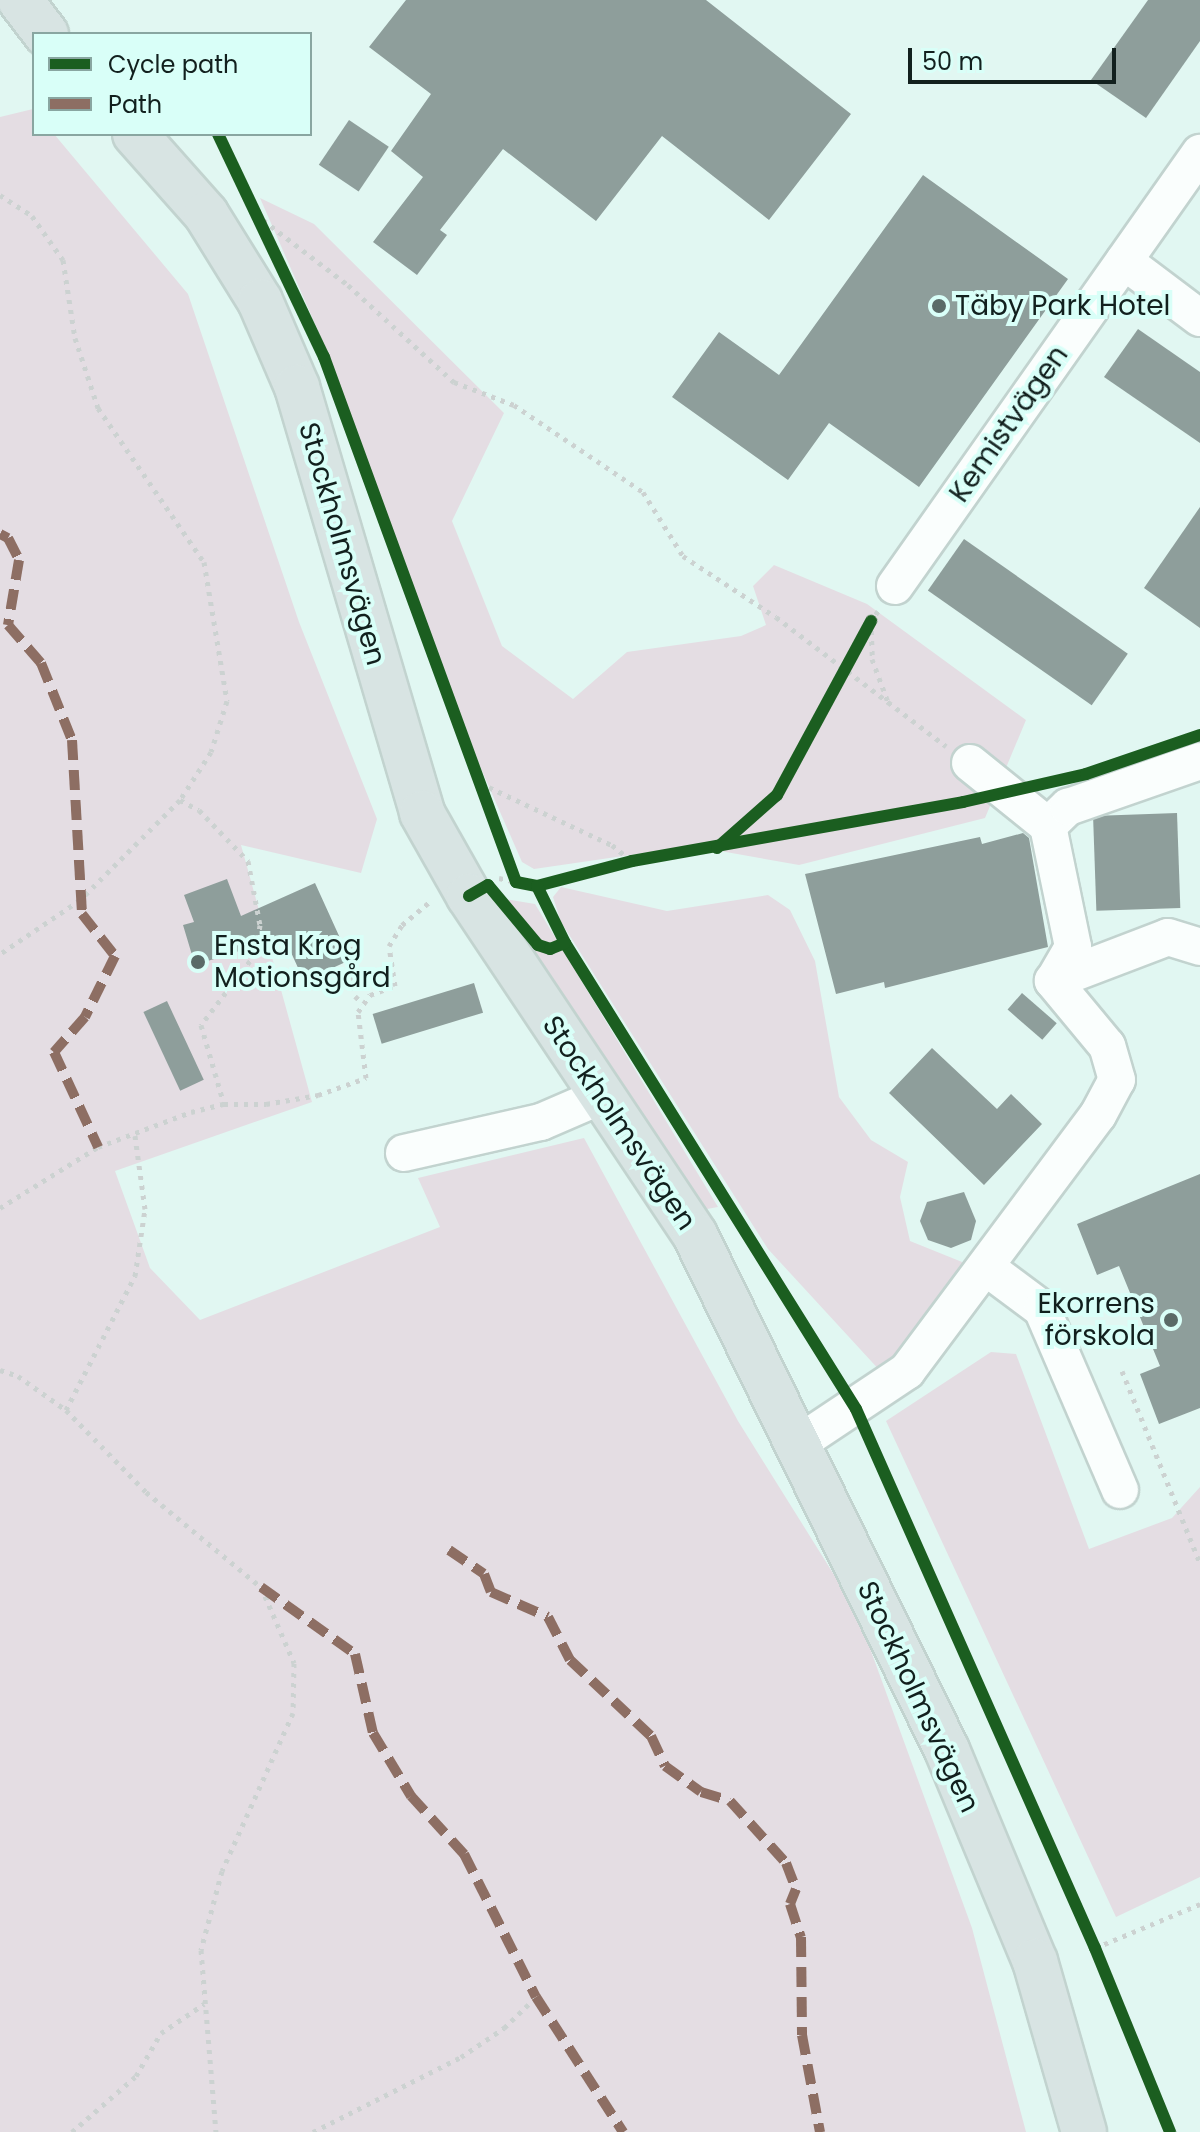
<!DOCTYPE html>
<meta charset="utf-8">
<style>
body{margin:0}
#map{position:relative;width:1200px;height:2132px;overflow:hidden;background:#e1f7f2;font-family:Poppins,sans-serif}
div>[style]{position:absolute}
.green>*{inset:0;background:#e4dde3}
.building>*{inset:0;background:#8e9e9b;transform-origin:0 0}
.path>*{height:5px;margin-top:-2.5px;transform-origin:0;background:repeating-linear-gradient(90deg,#ccd2d1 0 4px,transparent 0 10px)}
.roads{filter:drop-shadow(2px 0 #c2d3cf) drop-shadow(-2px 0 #c2d3cf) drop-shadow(0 2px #c2d3cf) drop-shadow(0 -2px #c2d3cf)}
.minor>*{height:36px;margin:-18px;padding:0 18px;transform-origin:18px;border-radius:18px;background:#fafefd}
.major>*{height:44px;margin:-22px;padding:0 22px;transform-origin:22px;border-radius:22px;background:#d8e4e3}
.quiet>*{height:10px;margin-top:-5px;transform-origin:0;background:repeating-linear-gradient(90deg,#8d6e63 0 20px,transparent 0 30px)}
.cycleway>*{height:12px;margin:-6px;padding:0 6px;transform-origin:6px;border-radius:6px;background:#1b5e20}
.dots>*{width:22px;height:22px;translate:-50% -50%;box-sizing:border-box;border:4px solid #d9fff8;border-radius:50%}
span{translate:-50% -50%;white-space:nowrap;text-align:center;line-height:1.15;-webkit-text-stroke:8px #d9fff8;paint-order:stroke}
.poi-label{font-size:28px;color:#12201e}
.left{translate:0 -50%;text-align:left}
.right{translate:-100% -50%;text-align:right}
.street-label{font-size:28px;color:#12201e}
.legend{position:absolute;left:32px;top:32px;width:280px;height:104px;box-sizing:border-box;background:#d9fff8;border:2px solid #89a6a1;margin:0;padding:10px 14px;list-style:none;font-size:24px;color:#12201e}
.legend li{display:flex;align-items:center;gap:16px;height:40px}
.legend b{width:40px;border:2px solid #89a6a1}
.scale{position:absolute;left:908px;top:48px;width:208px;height:36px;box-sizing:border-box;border:4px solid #12201e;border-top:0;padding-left:10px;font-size:24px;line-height:28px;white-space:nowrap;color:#12201e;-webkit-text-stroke:6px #d9fff8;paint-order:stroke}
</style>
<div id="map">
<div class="green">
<i style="clip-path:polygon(33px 109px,34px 134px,54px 134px,188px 294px,299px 622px,377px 819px,361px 873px,241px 845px,312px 1102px,115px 1171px,150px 1268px,200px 1320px,440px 1227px,418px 1178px,584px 1138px,738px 1421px,856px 1610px,972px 1928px,1026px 2132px,0 2132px,0 117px)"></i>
<i style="clip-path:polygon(260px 198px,314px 224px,504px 413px,452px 521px,502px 646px,573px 699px,627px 652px,741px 636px,766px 625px,753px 586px,774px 565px,867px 604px,1026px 720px,985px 818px,799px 865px,692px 846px,534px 869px,522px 862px,479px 764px,326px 349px)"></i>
<i style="clip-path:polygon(561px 887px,667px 911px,768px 895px,790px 910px,815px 961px,839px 1097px,871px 1140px,908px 1162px,900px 1197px,910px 1241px,967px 1264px,883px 1374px,768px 1249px,561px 922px,553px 897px)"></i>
<i style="clip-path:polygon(487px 896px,535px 904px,718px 1207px,696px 1211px)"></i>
<i style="clip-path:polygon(991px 1352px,1016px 1354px,1089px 1549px,1172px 1518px,1200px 1487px,1200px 1877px,1116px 1917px,886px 1421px)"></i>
</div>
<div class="building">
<i style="clip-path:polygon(406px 0,706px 0,851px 114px,769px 220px,662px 136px,596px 221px,503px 149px,440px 230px,447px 235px,417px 275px,373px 242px,423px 177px,391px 151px,431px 94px,369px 47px)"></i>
<i style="clip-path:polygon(1148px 0,1200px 0,1200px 41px,1146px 118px,1091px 80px)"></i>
<i style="left:349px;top:120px;width:48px;height:54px;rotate:34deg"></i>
<i style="clip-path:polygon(923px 175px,1068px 279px,919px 487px,829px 423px,788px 480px,672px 397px,719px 332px,779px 375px)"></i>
<i style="clip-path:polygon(1138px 329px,1200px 372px,1200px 443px,1104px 377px)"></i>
<i style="clip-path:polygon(1200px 507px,1200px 628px,1144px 588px)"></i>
<i style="left:964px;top:539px;width:200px;height:63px;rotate:35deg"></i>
<i style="left:1177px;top:813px;width:95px;height:84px;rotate:88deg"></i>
<i style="clip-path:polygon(1023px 833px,1029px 838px,1048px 947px,885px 988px,884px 982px,836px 994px,805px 874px,980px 837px,982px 844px)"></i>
<i style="clip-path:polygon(227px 879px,241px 916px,315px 883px,350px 960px,304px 981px,284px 937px,195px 965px,183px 925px,194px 922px,184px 895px)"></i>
<i style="left:474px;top:983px;width:31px;height:106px;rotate:73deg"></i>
<i style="left:1022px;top:993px;width:46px;height:22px;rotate:41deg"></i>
<i style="left:167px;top:1001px;width:87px;height:26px;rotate:65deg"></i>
<i style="clip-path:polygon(932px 1048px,997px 1109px,1011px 1094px,1042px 1124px,984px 1185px,889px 1093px)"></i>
<i style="clip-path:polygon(1200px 1174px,1200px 1408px,1159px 1424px,1140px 1374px,1160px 1366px,1119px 1266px,1097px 1275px,1077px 1224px)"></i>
<i style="clip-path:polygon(964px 1192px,976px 1221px,971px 1240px,951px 1248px,928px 1240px,920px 1221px,927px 1202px)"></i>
</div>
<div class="path">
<i style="left:0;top:195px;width:38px;rotate:33deg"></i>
<i style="left:32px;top:216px;width:54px;rotate:54.8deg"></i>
<i style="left:63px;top:260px;width:79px;rotate:81.3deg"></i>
<i style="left:75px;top:338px;width:74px;rotate:71.8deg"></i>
<i style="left:98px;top:408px;width:187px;rotate:55.5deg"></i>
<i style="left:204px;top:562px;width:141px;rotate:80.6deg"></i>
<i style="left:227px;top:701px;width:53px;rotate:107.4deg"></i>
<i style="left:211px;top:752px;width:57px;rotate:122.9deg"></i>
<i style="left:180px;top:800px;width:141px;rotate:135deg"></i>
<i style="left:80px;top:900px;width:97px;rotate:146deg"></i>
<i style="left:263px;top:220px;width:107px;rotate:37.4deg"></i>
<i style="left:348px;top:285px;width:144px;rotate:42.5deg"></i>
<i style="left:454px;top:382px;width:64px;rotate:21deg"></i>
<i style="left:514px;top:405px;width:156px;rotate:34deg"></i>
<i style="left:643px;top:492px;width:75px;rotate:58deg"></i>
<i style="left:683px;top:556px;width:111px;rotate:33.3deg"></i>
<i style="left:776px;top:617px;width:141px;rotate:37.2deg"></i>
<i style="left:878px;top:611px;width:12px;rotate:125deg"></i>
<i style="left:871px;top:621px;width:38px;rotate:88deg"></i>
<i style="left:872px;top:659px;width:46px;rotate:69.6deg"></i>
<i style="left:888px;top:702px;width:73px;rotate:37.2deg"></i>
<i style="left:480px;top:783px;width:146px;rotate:25.2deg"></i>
<i style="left:612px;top:845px;width:26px;rotate:39deg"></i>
<i style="left:180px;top:800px;width:21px;rotate:28deg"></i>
<i style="left:199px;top:810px;width:71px;rotate:46.1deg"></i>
<i style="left:248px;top:861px;width:65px;rotate:79.4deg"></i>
<i style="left:260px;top:925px;width:28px;rotate:98deg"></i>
<i style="left:256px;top:953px;width:91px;rotate:127.4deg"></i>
<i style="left:201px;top:1025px;width:82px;rotate:73.8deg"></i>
<i style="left:499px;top:878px;width:17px;rotate:13deg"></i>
<i style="left:349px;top:937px;width:59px;rotate:84.2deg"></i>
<i style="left:355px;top:996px;width:10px;rotate:45deg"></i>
<i style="left:0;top:1208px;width:115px;rotate:-31.9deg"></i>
<i style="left:98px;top:1147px;width:99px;rotate:-20.6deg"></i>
<i style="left:191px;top:1112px;width:34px;rotate:-14deg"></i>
<i style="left:224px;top:1104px;width:42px"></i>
<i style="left:266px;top:1104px;width:53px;rotate:-9.8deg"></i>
<i style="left:318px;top:1095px;width:51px;rotate:-19.5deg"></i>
<i style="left:366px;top:1078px;width:66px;rotate:-96.9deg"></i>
<i style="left:358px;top:1012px;width:21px;rotate:-55deg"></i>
<i style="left:370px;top:995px;width:27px;rotate:-20deg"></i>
<i style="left:395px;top:986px;width:40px;rotate:-98.5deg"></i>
<i style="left:389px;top:946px;width:25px;rotate:-58deg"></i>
<i style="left:402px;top:925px;width:38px;rotate:-40deg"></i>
<i style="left:0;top:1370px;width:19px;rotate:18deg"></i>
<i style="left:18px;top:1376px;width:59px;rotate:35.3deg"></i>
<i style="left:66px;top:1410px;width:115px;rotate:45.7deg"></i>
<i style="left:146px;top:1492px;width:149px;rotate:39.6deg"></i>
<i style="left:261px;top:1587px;width:83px;rotate:66.5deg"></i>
<i style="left:294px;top:1663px;width:50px;rotate:91.1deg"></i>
<i style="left:293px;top:1713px;width:173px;rotate:114.2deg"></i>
<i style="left:222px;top:1871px;width:82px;rotate:104.9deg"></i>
<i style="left:201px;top:1950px;width:183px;rotate:85.3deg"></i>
<i style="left:1122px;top:1371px;width:207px;rotate:67.9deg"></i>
<i style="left:66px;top:1410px;width:151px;rotate:-62.8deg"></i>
<i style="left:135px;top:1276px;width:68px;rotate:-81.5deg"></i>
<i style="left:145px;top:1209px;width:74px;rotate:-97.8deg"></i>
<i style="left:1095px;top:1948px;width:114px;rotate:-22.7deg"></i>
<i style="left:72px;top:2132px;width:85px;rotate:-41.2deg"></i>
<i style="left:136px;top:2076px;width:50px;rotate:-59.8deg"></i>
<i style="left:161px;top:2033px;width:52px;rotate:-34deg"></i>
<i style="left:313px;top:2132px;width:166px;rotate:-26.9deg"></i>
<i style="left:461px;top:2057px;width:52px;rotate:-34deg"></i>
<i style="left:504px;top:2028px;width:45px;rotate:-44.1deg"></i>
</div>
<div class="roads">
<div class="minor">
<i style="left:1124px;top:261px;width:95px;rotate:36.9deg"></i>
<i style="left:895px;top:586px;width:530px;rotate:-54.84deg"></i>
<i style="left:970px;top:763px;width:100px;rotate:38.9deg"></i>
<i style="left:1048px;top:826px;width:124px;rotate:78.3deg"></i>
<i style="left:1073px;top:947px;width:39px;rotate:120deg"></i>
<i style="left:1048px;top:826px;width:28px;rotate:-44deg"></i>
<i style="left:1068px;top:807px;width:140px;rotate:-19.2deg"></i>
<i style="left:1053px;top:981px;width:123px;rotate:-20.9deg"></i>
<i style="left:1168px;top:937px;width:34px;rotate:17deg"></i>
<i style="left:404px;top:1153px;width:140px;rotate:-12.8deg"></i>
<i style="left:541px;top:1122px;width:63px;rotate:-23.3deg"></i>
<i style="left:987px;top:1268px;width:69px;rotate:36.7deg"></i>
<i style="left:1042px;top:1309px;width:197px;rotate:66.7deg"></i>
<i style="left:796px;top:1445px;width:133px;rotate:-33.7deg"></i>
<i style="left:907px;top:1371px;width:319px;rotate:-53.3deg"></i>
<i style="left:1098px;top:1115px;width:40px;rotate:-62deg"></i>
<i style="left:1117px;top:1080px;width:35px;rotate:-106deg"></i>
<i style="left:1107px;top:1046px;width:85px;rotate:-129.7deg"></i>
</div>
<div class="major">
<i style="left:20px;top:0;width:43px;rotate:52.6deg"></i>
<i style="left:135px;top:134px;width:107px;rotate:48.4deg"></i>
<i style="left:206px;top:214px;width:102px;rotate:58.2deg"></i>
<i style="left:260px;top:301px;width:94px;rotate:66.7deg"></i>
<i style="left:297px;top:387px;width:444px;rotate:73.6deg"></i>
<i style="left:422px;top:813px;width:95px;rotate:60.5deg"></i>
<i style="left:469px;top:896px;width:407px;rotate:56.3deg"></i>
<i style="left:695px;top:1235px;width:573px;rotate:63.93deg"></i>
<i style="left:947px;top:1750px;width:229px;rotate:67.4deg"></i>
<i style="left:1035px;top:1961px;width:178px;rotate:74deg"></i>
</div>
</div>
<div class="quiet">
<i style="left:0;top:534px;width:9px;rotate:27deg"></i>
<i style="left:8px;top:538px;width:25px;rotate:63deg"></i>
<i style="left:19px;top:560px;width:66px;rotate:99.6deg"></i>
<i style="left:8px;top:625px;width:50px;rotate:49deg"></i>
<i style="left:41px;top:663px;width:83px;rotate:68.1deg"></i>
<i style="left:72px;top:740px;width:174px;rotate:86.7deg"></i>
<i style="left:82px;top:914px;width:53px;rotate:51.8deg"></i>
<i style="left:115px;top:956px;width:68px;rotate:116.2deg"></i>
<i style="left:85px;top:1017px;width:47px;rotate:131.5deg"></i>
<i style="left:54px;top:1052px;width:105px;rotate:65.1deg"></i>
<i style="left:449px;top:1550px;width:42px;rotate:34.4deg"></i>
<i style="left:484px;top:1574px;width:19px;rotate:69deg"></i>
<i style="left:491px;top:1592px;width:62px;rotate:23.7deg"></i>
<i style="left:548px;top:1617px;width:48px;rotate:62.9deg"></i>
<i style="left:570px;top:1660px;width:111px;rotate:43.2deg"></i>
<i style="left:651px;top:1736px;width:33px;rotate:65deg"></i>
<i style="left:665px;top:1766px;width:44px;rotate:35.8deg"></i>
<i style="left:701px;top:1792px;width:30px;rotate:17deg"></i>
<i style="left:730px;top:1801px;width:84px;rotate:47.9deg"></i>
<i style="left:786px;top:1863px;width:28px;rotate:69deg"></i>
<i style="left:796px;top:1889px;width:16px;rotate:112deg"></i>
<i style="left:790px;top:1904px;width:35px;rotate:72deg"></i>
<i style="left:801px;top:1937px;width:98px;rotate:89.4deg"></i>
<i style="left:802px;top:2035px;width:99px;rotate:79.5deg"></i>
<i style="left:261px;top:1587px;width:115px;rotate:35.5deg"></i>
<i style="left:355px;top:1654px;width:81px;rotate:77.2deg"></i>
<i style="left:373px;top:1733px;width:74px;rotate:58.9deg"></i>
<i style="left:411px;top:1796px;width:79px;rotate:47.6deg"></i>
<i style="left:464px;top:1854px;width:160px;rotate:63.3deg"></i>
<i style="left:536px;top:1997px;width:161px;rotate:57.2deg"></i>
</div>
<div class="cycleway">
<i style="left:218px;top:134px;width:247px;rotate:64.6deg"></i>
<i style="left:324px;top:357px;width:559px;rotate:69.91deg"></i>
<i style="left:516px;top:882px;width:21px;rotate:11deg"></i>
<i style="left:537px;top:886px;width:98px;rotate:-14.7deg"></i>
<i style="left:632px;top:861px;width:336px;rotate:-10.1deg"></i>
<i style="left:963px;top:802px;width:126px;rotate:-12.8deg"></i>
<i style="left:1086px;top:774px;width:120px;rotate:-18.9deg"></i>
<i style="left:717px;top:848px;width:80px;rotate:-41.5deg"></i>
<i style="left:777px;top:795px;width:198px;rotate:-61.6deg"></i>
<i style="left:537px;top:886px;width:64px;rotate:63.8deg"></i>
<i style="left:565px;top:943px;width:549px;rotate:58.02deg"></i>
<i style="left:856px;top:1409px;width:590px;rotate:66.09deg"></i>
<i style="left:1095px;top:1948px;width:199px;rotate:67.8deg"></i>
<i style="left:469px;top:896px;width:22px;rotate:-30deg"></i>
<i style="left:488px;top:885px;width:78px;rotate:50.2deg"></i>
<i style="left:538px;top:945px;width:13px;rotate:18deg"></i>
<i style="left:550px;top:949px;width:16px;rotate:-22deg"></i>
</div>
<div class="dots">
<i style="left:939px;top:306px;background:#5a6b68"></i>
<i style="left:198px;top:962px;background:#5a6b68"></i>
<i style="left:1171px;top:1320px;background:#5a6b68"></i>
</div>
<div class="poi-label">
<span class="left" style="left:955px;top:306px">Täby Park Hotel</span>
<span class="left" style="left:214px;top:962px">Ensta Krog<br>Motionsgård</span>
<span class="right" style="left:1155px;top:1320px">Ekorrens<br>förskola</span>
</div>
<div class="street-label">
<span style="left:1009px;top:424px;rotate:-55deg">Kemistvägen</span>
<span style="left:342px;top:544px;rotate:74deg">Stockholmsvägen</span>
<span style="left:619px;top:1123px;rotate:56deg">Stockholmsvägen</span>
<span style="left:918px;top:1697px;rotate:65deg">Stockholmsvägen</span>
</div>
<ul class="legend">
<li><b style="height:10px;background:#1b5e20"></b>Cycle path</li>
<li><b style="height:10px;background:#8d6e63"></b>Path</li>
</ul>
<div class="scale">50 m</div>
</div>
